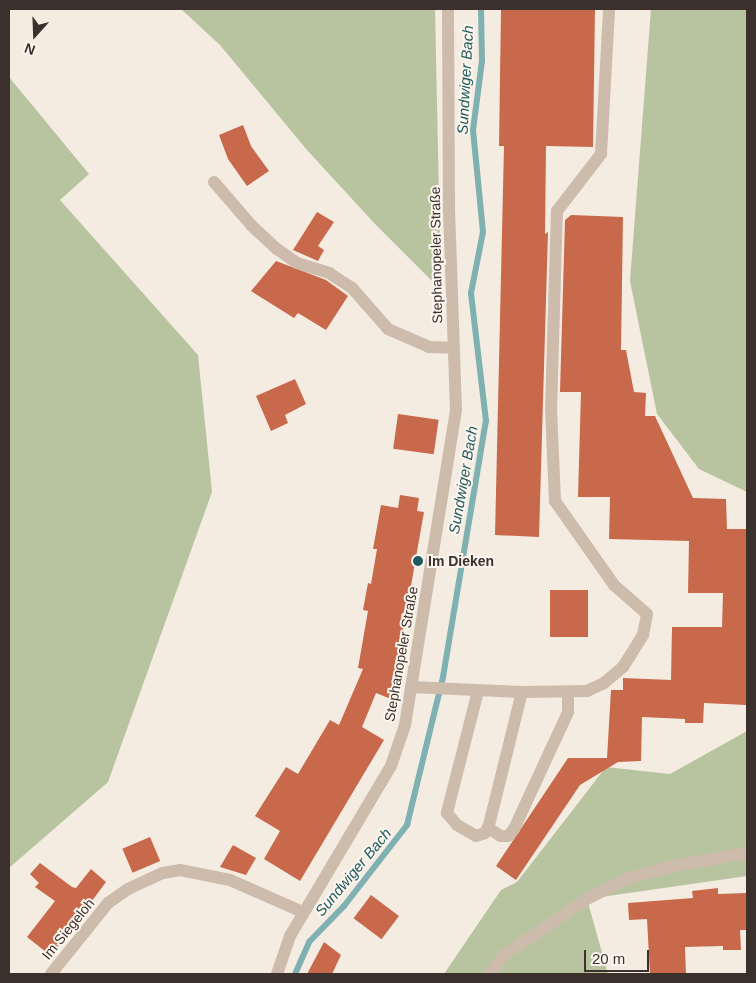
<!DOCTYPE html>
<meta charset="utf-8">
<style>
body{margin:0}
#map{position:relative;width:756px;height:983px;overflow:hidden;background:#f4ebe1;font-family:Helvetica,sans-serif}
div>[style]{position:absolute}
.green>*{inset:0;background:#b8c4a0}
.stream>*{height:6px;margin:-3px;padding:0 3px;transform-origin:3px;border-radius:3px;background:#7fb0b2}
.building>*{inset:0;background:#c8694b;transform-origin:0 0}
.minor>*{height:12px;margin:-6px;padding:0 6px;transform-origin:6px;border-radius:6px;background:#cdbbac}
.dots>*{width:14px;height:14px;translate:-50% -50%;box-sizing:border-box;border:2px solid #fbf5ee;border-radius:50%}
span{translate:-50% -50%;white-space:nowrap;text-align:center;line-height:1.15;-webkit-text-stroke:4px #fbf5ee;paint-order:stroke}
.street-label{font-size:14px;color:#3b302b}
.poi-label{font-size:14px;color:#3b302b;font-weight:700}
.left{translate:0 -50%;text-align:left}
.water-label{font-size:15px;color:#1f5a5e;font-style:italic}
.frame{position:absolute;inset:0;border:10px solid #3b302b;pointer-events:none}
.north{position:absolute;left:10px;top:10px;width:50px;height:50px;-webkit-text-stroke:4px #fbf5ee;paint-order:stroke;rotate:200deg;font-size:14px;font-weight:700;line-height:20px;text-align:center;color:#3b302b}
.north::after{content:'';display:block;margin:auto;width:18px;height:22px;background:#3b302b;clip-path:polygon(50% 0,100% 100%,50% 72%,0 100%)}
.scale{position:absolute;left:584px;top:950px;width:65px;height:22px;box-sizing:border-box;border:2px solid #3b302b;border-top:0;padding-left:6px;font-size:15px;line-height:18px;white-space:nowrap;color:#3b302b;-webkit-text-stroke:4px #fbf5ee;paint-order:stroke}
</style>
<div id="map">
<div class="green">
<i style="clip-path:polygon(181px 9px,435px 9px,441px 290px,375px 224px,307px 150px,220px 45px)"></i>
<i style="clip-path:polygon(651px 9px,747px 9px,747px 492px,699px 469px,657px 414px,630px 281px)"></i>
<i style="clip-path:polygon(9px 77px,89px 174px,60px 200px,198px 355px,212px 492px,108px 782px,9px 868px)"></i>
<i style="clip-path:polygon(747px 731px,747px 876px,587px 899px,608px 974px,444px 974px,501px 890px,517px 882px,606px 767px,670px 774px)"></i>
</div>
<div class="stream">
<i style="left:295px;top:974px;width:35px;rotate:-66deg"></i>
<i style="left:309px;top:942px;width:50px;rotate:-45.8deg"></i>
<i style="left:344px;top:906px;width:103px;rotate:-52.1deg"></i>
<i style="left:407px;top:825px;width:152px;rotate:-76.3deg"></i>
<i style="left:443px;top:677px;width:260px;rotate:-80.5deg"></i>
<i style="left:486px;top:421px;width:129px;rotate:-96.7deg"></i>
<i style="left:471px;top:293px;width:62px;rotate:-78.9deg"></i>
<i style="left:483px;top:232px;width:102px;rotate:-95.6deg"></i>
<i style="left:473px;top:130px;width:70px;rotate:-82.6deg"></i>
<i style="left:482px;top:61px;width:52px;rotate:-91.1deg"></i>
</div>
<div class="building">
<i style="clip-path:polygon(501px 9px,595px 9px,593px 147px,546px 146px,545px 234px,548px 232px,539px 537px,495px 535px,504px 146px,499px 146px)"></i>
<i style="clip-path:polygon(243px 125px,251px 146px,269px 171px,247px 186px,228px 159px,219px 135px)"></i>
<i style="clip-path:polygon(317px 212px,334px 222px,318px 246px,324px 250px,318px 261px,293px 250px)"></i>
<i style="clip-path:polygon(571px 215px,623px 217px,621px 350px,626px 350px,634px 392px,646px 393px,645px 416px,655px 416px,693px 498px,726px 499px,727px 529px,746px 529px,747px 701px,746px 705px,704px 703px,703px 723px,685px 723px,685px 719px,642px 717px,641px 761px,618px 762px,580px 785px,516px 880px,496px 866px,568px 758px,607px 758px,611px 690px,623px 690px,623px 678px,671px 680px,672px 627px,722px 627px,723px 593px,688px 593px,689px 541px,609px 539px,610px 497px,578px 497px,581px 392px,560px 392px,565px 220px)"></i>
<i style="clip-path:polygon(276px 261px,326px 280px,348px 296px,326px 330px,298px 313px,294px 318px,251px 291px)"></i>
<i style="clip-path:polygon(295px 379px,306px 404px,285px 415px,288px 423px,271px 431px,256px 396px)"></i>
<i style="left:398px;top:414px;width:41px;height:35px;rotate:8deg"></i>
<i style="clip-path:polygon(400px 495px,419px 498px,417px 511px,424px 512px,391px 699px,376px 693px,362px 727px,384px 740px,300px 881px,264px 859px,280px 831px,255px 816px,286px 767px,298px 774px,330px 720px,339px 725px,363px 669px,358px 668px,368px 611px,363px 610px,368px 583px,371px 584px,377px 549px,373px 549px,381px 505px,398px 508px)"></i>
<i style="left:550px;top:590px;width:38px;height:47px"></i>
<i style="left:150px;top:837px;width:26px;height:30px;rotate:67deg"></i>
<i style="clip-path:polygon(233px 845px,256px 858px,246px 875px,220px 867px)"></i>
<i style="clip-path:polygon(40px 863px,72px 887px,76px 888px,91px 869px,106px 882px,51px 956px,27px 937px,55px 901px,35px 887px,39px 883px,30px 874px)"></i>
<i style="clip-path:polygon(718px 888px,718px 894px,747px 893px,747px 930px,740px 930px,741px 950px,723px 950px,723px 946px,685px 947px,686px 974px,650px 974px,647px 919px,629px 920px,628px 903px,693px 898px,692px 891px)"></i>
<i style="left:371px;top:895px;width:35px;height:29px;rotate:37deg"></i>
<i style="clip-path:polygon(324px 942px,341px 955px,332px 974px,307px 974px)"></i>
</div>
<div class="minor">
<i style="left:214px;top:182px;width:58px;rotate:49.2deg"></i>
<i style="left:252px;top:226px;width:34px;rotate:43deg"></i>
<i style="left:277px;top:249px;width:24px;rotate:35deg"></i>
<i style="left:297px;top:263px;width:34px;rotate:17deg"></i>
<i style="left:329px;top:273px;width:27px;rotate:33deg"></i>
<i style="left:352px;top:288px;width:55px;rotate:48.7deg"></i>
<i style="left:388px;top:329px;width:45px;rotate:23.7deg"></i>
<i style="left:429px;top:347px;width:24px;rotate:2deg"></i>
<i style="left:411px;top:687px;width:111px;rotate:2.6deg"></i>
<i style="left:522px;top:692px;width:65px;rotate:-0.9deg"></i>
<i style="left:587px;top:691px;width:19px;rotate:-25deg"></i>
<i style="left:604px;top:683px;width:25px;rotate:-40deg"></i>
<i style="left:623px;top:667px;width:38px;rotate:-58deg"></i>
<i style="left:643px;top:635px;width:21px;rotate:-79deg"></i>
<i style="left:647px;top:614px;width:44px;rotate:-138.7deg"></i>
<i style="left:614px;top:585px;width:103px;rotate:-125.1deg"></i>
<i style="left:555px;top:501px;width:91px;rotate:-92.5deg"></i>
<i style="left:551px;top:410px;width:199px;rotate:-88.3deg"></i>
<i style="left:557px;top:211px;width:72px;rotate:-52.3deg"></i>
<i style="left:601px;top:154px;width:145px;rotate:-86.8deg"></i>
<i style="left:478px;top:691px;width:126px;rotate:104.3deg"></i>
<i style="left:447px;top:813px;width:16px;rotate:50deg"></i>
<i style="left:457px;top:825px;width:22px;rotate:30deg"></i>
<i style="left:476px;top:836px;width:9px;rotate:-18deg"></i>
<i style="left:485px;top:833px;width:9px;rotate:-63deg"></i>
<i style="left:489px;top:825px;width:137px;rotate:-76.1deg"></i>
<i style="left:488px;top:828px;width:15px;rotate:32deg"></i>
<i style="left:501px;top:836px;width:7px"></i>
<i style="left:508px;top:836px;width:9px;rotate:-49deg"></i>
<i style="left:514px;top:829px;width:129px;rotate:-65.2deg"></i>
<i style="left:568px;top:712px;width:19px;rotate:-90deg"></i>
<i style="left:51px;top:974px;width:91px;rotate:-51.2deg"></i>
<i style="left:108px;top:903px;width:24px;rotate:-35deg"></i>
<i style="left:128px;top:889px;width:38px;rotate:-25deg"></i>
<i style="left:163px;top:873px;width:17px;rotate:-10deg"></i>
<i style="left:180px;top:870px;width:51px;rotate:11.3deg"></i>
<i style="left:230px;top:880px;width:80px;rotate:23.7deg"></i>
<i style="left:277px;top:974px;width:40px;rotate:-71.1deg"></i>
<i style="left:290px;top:936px;width:198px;rotate:-59.3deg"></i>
<i style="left:391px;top:766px;width:43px;rotate:-71.1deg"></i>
<i style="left:405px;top:725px;width:319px;rotate:-80.8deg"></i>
<i style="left:456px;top:410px;width:204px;rotate:-92deg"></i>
<i style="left:449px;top:206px;width:197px;rotate:-90.3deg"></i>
<i style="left:490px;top:974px;width:24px;rotate:-54deg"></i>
<i style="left:504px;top:955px;width:100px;rotate:-34deg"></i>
<i style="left:587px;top:899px;width:47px;rotate:-26.6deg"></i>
<i style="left:629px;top:878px;width:51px;rotate:-14.9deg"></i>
<i style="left:678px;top:865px;width:70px;rotate:-9.9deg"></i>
</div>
<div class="dots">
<i style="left:418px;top:561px;background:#1f5a5e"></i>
</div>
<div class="street-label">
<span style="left:436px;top:255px;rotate:-91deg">Stephanopeler Straße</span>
<span style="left:401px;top:654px;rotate:-80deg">Stephanopeler Straße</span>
<span style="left:68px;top:929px;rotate:-51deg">Im Siegeloh</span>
</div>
<div class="poi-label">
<span class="left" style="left:428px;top:561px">Im Dieken</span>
</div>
<div class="water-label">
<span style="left:465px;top:80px;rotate:-87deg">Sundwiger Bach</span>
<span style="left:463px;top:480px;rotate:-80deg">Sundwiger Bach</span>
<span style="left:353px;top:872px;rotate:-50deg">Sundwiger Bach</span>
</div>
<div class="frame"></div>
<div class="north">N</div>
<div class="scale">20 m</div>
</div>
